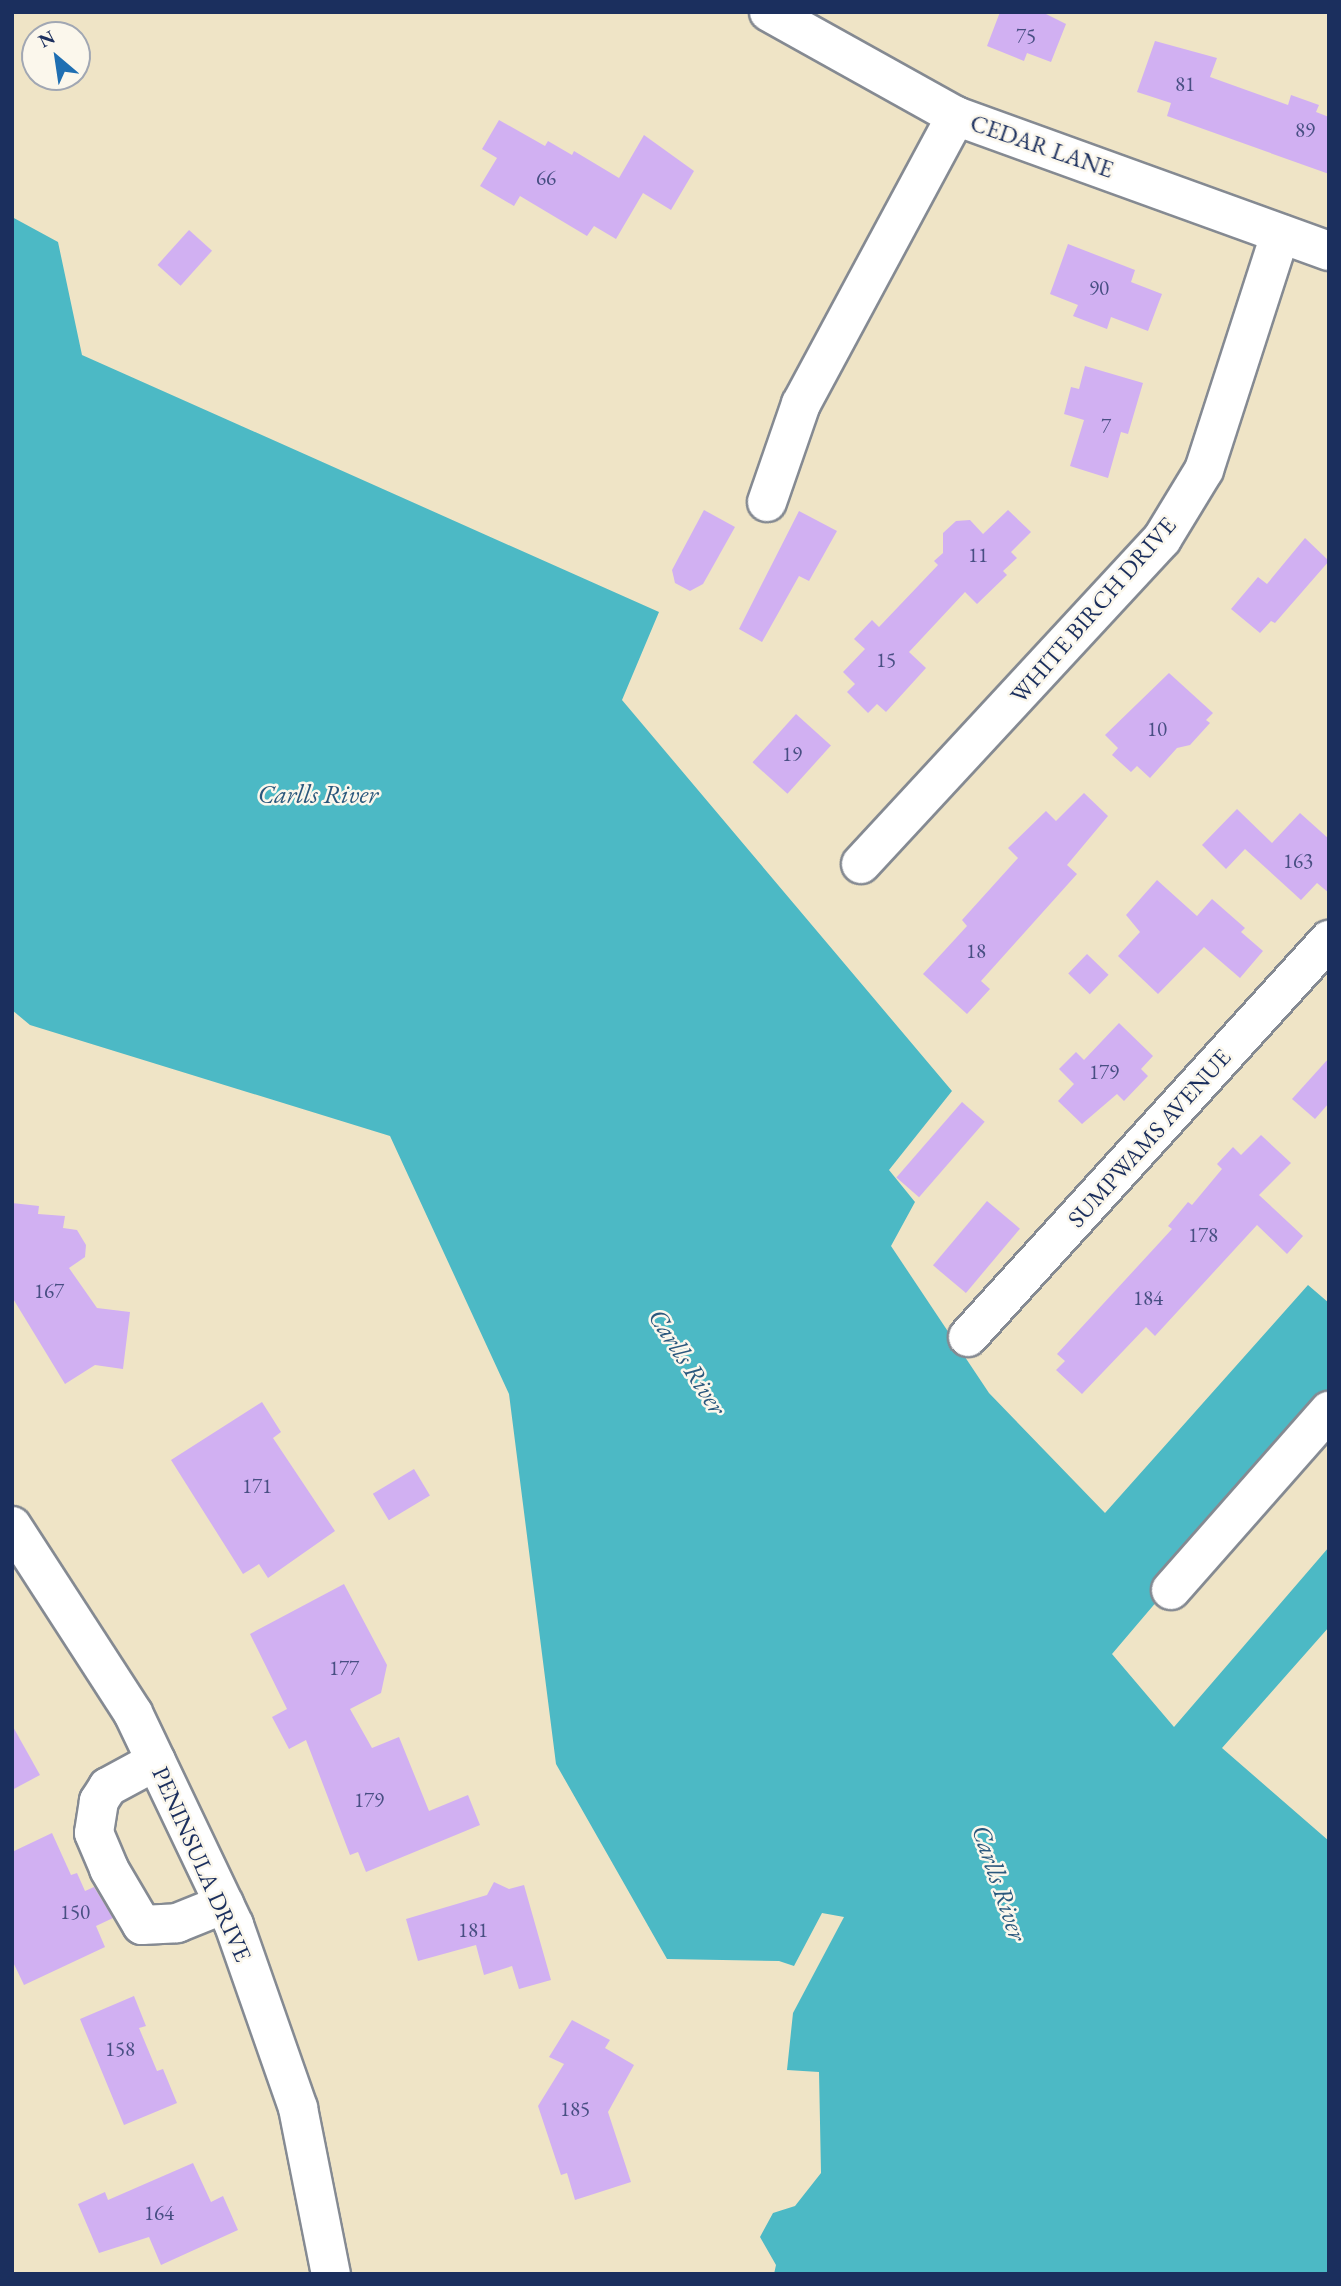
<!DOCTYPE html>
<style>
body{margin:0}
#map{position:relative;width:1341px;height:2286px;overflow:hidden;background:#efe4c6;font-family:"EB Garamond",serif}
div>[style]{position:absolute}
.water>*{inset:0;background:#4cb9c5}
.building>*{inset:0;background:#d1b0f2;transform-origin:0 0}
.roads{filter:drop-shadow(2px 0 #858a92) drop-shadow(-2px 0 #858a92) drop-shadow(0 2px #858a92) drop-shadow(0 -2px #858a92)}
.minor>*{height:38px;margin:-19px;padding:0 19px;transform-origin:19px;border-radius:19px;background:#fff}
span{translate:-50% -50%;white-space:nowrap;text-align:center;line-height:1.15;-webkit-text-stroke:5px #fbf7ec;paint-order:stroke}
.number-label{font-size:21px;color:#484f83}
.number-label span{-webkit-text-stroke-width:0}
.street-label{font-size:24px;color:#1b2f5e}
.water-label{font-size:26px;color:#2a587d;font-style:italic}
.frame{position:absolute;inset:0;border:14px solid #1b2f5e;pointer-events:none}
.north{position:absolute;left:21px;top:21px;width:70px;height:70px;box-sizing:border-box;background:#fbf7ec;border:2px solid #a1a7b3;border-radius:50%;rotate:331deg;font-size:19px;font-weight:700;line-height:28px;text-align:center;color:#1b2f5e}
.north::after{content:'';display:block;margin:auto;width:24px;height:32px;background:#1f6fb2;clip-path:polygon(50% 0,100% 100%,50% 72%,0 100%)}
</style>
<div id="map">
<div class="water">
<i style="clip-path:polygon(12px 217px,58px 242px,82px 355px,659px 612px,622px 700px,952px 1091px,889px 1170px,915px 1202px,891px 1246px,989px 1393px,1105px 1513px,1308px 1285px,1329px 1303px,1329px 1399px,1112px 1654px,1174px 1727px,1329px 1547px,1329px 1627px,1222px 1748px,1329px 1841px,1329px 2274px,774px 2274px,776px 2265px,760px 2237px,773px 2213px,795px 2206px,821px 2173px,819px 2072px,787px 2070px,793px 2013px,844px 1917px,822px 1913px,794px 1966px,779px 1961px,667px 1959px,556px 1764px,509px 1394px,390px 1136px,30px 1025px,12px 1010px)"></i>
</div>
<div class="building">
<i style="clip-path:polygon(1000px 12px,1042px 12px,1066px 24px,1051px 62px,1027px 53px,1024px 61px,987px 46px)"></i>
<i style="clip-path:polygon(1155px 41px,1217px 58px,1210px 77px,1288px 105px,1291px 95px,1319px 105px,1316px 112px,1329px 117px,1329px 174px,1167px 116px,1171px 103px,1137px 92px)"></i>
<i style="clip-path:polygon(499px 120px,545px 146px,548px 141px,572px 155px,574px 151px,619px 178px,644px 135px,694px 171px,671px 210px,643px 193px,616px 239px,594px 226px,587px 236px,520px 196px,514px 206px,480px 186px,497px 158px,482px 149px)"></i>
<i style="left:189px;top:230px;width:31px;height:47px;rotate:42deg"></i>
<i style="clip-path:polygon(1068px 244px,1135px 270px,1131px 282px,1162px 294px,1148px 331px,1111px 317px,1107px 329px,1073px 316px,1078px 305px,1050px 294px)"></i>
<i style="clip-path:polygon(1085px 366px,1143px 383px,1128px 434px,1121px 432px,1108px 478px,1070px 466px,1084px 420px,1064px 414px,1071px 387px,1079px 389px)"></i>
<i style="clip-path:polygon(704px 510px,735px 527px,703px 584px,690px 591px,675px 583px,672px 570px)"></i>
<i style="clip-path:polygon(1008px 510px,1031px 532px,1011px 552px,1017px 558px,1003px 571px,1007px 575px,977px 604px,965px 592px,909px 652px,926px 668px,886px 712px,877px 704px,868px 713px,847px 692px,855px 684px,843px 672px,865px 649px,854px 639px,872px 620px,879px 627px,938px 565px,934px 561px,943px 553px,943px 533px,956px 521px,970px 520px,983px 534px)"></i>
<i style="clip-path:polygon(799px 511px,837px 531px,809px 581px,799px 576px,762px 642px,739px 629px)"></i>
<i style="clip-path:polygon(1305px 538px,1329px 561px,1275px 623px,1271px 621px,1260px 633px,1231px 609px,1258px 577px,1267px 584px)"></i>
<i style="clip-path:polygon(1169px 673px,1213px 713px,1206px 720px,1210px 723px,1190px 745px,1177px 748px,1150px 778px,1137px 766px,1131px 772px,1112px 755px,1118px 748px,1105px 735px)"></i>
<i style="left:796px;top:714px;width:47px;height:65px;rotate:42deg"></i>
<i style="clip-path:polygon(1084px 793px,1108px 816px,1067px 865px,1077px 874px,981px 981px,990px 989px,967px 1014px,923px 974px,967px 926px,962px 920px,1018px 858px,1008px 848px,1046px 811px,1056px 821px)"></i>
<i style="clip-path:polygon(1237px 809px,1272px 843px,1300px 813px,1329px 839px,1329px 893px,1317px 883px,1301px 900px,1245px 849px,1226px 869px,1202px 845px)"></i>
<i style="clip-path:polygon(1157px 880px,1197px 916px,1212px 899px,1245px 928px,1241px 932px,1263px 951px,1240px 978px,1204px 947px,1158px 994px,1118px 956px,1140px 932px,1126px 915px)"></i>
<i style="left:1087px;top:954px;width:30px;height:27px;rotate:44deg"></i>
<i style="clip-path:polygon(1119px 1023px,1153px 1056px,1141px 1069px,1148px 1076px,1124px 1101px,1117px 1094px,1082px 1124px,1058px 1101px,1074px 1084px,1059px 1069px,1076px 1052px,1084px 1060px)"></i>
<i style="clip-path:polygon(1329px 1058px,1329px 1103px,1315px 1119px,1292px 1099px)"></i>
<i style="left:962px;top:1102px;width:30px;height:100px;rotate:41deg"></i>
<i style="clip-path:polygon(1261px 1135px,1291px 1163px,1259px 1195px,1303px 1236px,1287px 1254px,1257px 1225px,1155px 1336px,1146px 1327px,1082px 1394px,1056px 1370px,1065px 1361px,1057px 1354px,1172px 1229px,1168px 1226px,1188px 1202px,1192px 1205px,1222px 1169px,1217px 1164px,1233px 1147px,1241px 1155px)"></i>
<i style="left:987px;top:1201px;width:43px;height:84px;rotate:40deg"></i>
<i style="clip-path:polygon(12px 1203px,39px 1206px,38px 1214px,65px 1216px,63px 1228px,77px 1230px,86px 1245px,85px 1257px,69px 1268px,97px 1308px,130px 1312px,123px 1369px,95px 1365px,65px 1384px,12px 1297px)"></i>
<i style="clip-path:polygon(262px 1402px,281px 1432px,273px 1438px,335px 1531px,268px 1578px,259px 1564px,243px 1574px,171px 1460px)"></i>
<i style="left:414px;top:1469px;width:31px;height:48px;rotate:59deg"></i>
<i style="clip-path:polygon(344px 1584px,387px 1665px,381px 1693px,350px 1709px,372px 1748px,399px 1737px,429px 1811px,468px 1795px,480px 1825px,366px 1872px,358px 1852px,350px 1855px,306px 1740px,289px 1749px,272px 1717px,287px 1709px,250px 1634px)"></i>
<i style="clip-path:polygon(12px 1725px,40px 1775px,12px 1790px)"></i>
<i style="clip-path:polygon(52px 1833px,71px 1875px,77px 1873px,85px 1891px,94px 1887px,113px 1918px,96px 1926px,105px 1947px,24px 1985px,12px 1960px,12px 1852px)"></i>
<i style="clip-path:polygon(494px 1882px,509px 1889px,524px 1885px,551px 1980px,519px 1989px,512px 1966px,484px 1975px,476px 1945px,418px 1961px,406px 1919px,487px 1895px)"></i>
<i style="clip-path:polygon(134px 1996px,146px 2026px,139px 2028px,157px 2071px,163px 2069px,177px 2103px,124px 2125px,80px 2019px)"></i>
<i style="clip-path:polygon(572px 2020px,610px 2040px,605px 2048px,634px 2065px,608px 2112px,631px 2182px,575px 2200px,567px 2173px,561px 2175px,538px 2106px,564px 2064px,549px 2057px)"></i>
<i style="clip-path:polygon(193px 2163px,211px 2202px,223px 2196px,238px 2230px,161px 2265px,149px 2237px,99px 2253px,78px 2204px,105px 2192px,108px 2200px)"></i>
</div>
<div class="roads">
<div class="minor">
<i style="left:769px;top:12px;width:214px;rotate:29.1deg"></i>
<i style="left:956px;top:116px;width:397px;rotate:19.9deg"></i>
<i style="left:767px;top:502px;width:104px;rotate:-70.9deg"></i>
<i style="left:801px;top:404px;width:327px;rotate:-61.7deg"></i>
<i style="left:861px;top:864px;width:443px;rotate:-47.2deg"></i>
<i style="left:1162px;top:539px;width:81px;rotate:-58.7deg"></i>
<i style="left:1204px;top:470px;width:248px;rotate:-72.1deg"></i>
<i style="left:968px;top:1337px;width:537px;rotate:-47.72deg"></i>
<i style="left:12px;top:1526px;width:223px;rotate:57.1deg"></i>
<i style="left:133px;top:1713px;width:235px;rotate:64.5deg"></i>
<i style="left:234px;top:1925px;width:194px;rotate:70.7deg"></i>
<i style="left:298px;top:2108px;width:169px;rotate:78.8deg"></i>
<i style="left:1171px;top:1590px;width:239px;rotate:-48.6deg"></i>
<i style="left:156px;top:1761px;width:55px;rotate:151.6deg"></i>
<i style="left:108px;top:1787px;width:17px;rotate:123deg"></i>
<i style="left:99px;top:1801px;width:32px;rotate:99deg"></i>
<i style="left:94px;top:1833px;width:39px;rotate:67deg"></i>
<i style="left:109px;top:1869px;width:65px;rotate:59.5deg"></i>
<i style="left:142px;top:1925px;width:35px;rotate:-3deg"></i>
<i style="left:177px;top:1923px;width:51px;rotate:-22deg"></i>
</div>
</div>
<div class="number-label">
<span style="left:1026px;top:36px">75</span>
<span style="left:1185px;top:84px">81</span>
<span style="left:1305px;top:130px">89</span>
<span style="left:546px;top:178px">66</span>
<span style="left:1099px;top:288px">90</span>
<span style="left:1106px;top:426px">7</span>
<span style="left:978px;top:555px">11</span>
<span style="left:886px;top:660px">15</span>
<span style="left:1157px;top:729px">10</span>
<span style="left:792px;top:754px">19</span>
<span style="left:1298px;top:861px">163</span>
<span style="left:976px;top:951px">18</span>
<span style="left:1104px;top:1072px">179</span>
<span style="left:1203px;top:1235px">178</span>
<span style="left:49px;top:1291px">167</span>
<span style="left:1148px;top:1298px">184</span>
<span style="left:257px;top:1486px">171</span>
<span style="left:344px;top:1668px">177</span>
<span style="left:369px;top:1800px">179</span>
<span style="left:75px;top:1912px">150</span>
<span style="left:473px;top:1930px">181</span>
<span style="left:120px;top:2049px">158</span>
<span style="left:575px;top:2109px">185</span>
<span style="left:159px;top:2213px">164</span>
</div>
<div class="street-label">
<span style="left:1042px;top:146px;rotate:19deg">CEDAR LANE</span>
<span style="left:1093px;top:610px;rotate:-49deg">WHITE BIRCH DRIVE</span>
<span style="left:1149px;top:1138px;rotate:-48deg">SUMPWAMS AVENUE</span>
<span style="left:202px;top:1864px;rotate:66deg">PENINSULA DRIVE</span>
</div>
<div class="water-label">
<span style="left:318px;top:795px">Carlls River</span>
<span style="left:687px;top:1362px;rotate:57deg">Carlls River</span>
<span style="left:999px;top:1883px;rotate:71deg">Carlls River</span>
</div>
<div class="frame"></div>
<div class="north">N</div>
</div>
